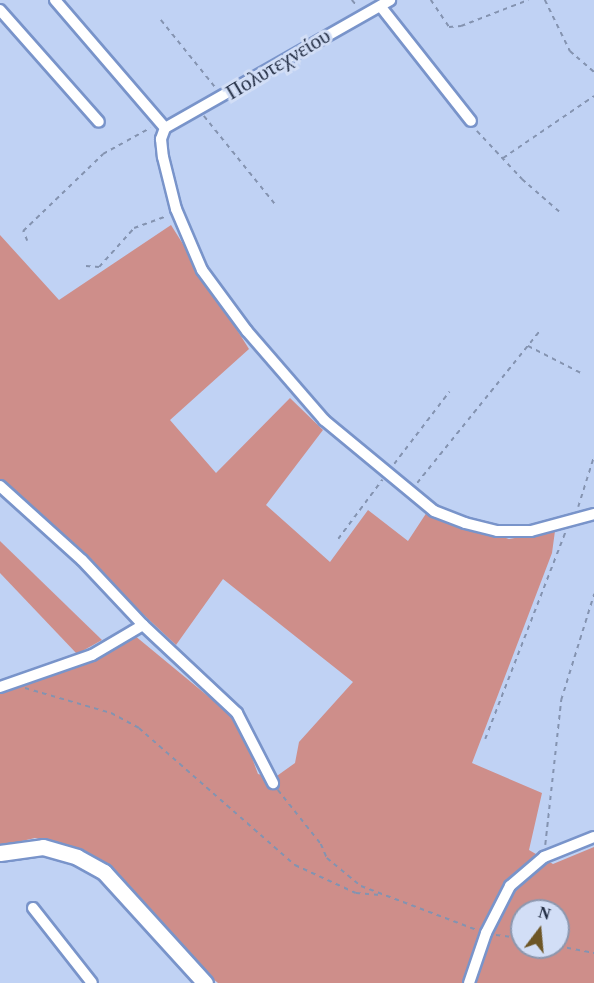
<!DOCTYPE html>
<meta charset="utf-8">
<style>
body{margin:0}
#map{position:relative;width:594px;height:983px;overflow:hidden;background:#c0d2f4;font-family:"Times New Roman",serif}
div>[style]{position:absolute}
.green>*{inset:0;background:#ce8e8a}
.path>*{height:1.5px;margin-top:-0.75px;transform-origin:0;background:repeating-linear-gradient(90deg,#8493b0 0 4.5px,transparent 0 9px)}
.roads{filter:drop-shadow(2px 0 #7994ca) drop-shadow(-2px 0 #7994ca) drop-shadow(0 2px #7994ca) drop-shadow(0 -2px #7994ca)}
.street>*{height:10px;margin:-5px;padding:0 5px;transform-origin:5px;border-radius:5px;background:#fff}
.secondary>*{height:15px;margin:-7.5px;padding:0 7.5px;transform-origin:7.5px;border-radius:7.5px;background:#fff}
span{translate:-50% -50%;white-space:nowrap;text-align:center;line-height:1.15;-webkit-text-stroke:6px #d2def6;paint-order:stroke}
.street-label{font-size:21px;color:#222d43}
.north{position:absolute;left:510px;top:899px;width:60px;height:60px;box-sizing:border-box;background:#d2def6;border:2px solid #8c97ae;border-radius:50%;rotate:16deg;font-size:16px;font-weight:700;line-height:24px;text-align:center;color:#222d43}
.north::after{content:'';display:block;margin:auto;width:21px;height:27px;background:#6d5626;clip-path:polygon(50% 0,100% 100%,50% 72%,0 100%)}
</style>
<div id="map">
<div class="green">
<i style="clip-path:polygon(evenodd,171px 225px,249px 349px,170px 420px,216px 473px,290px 398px,323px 430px,266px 505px,330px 562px,368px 510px,408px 541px,427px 512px,509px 539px,555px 531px,552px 553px,472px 763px,542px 793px,529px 850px,553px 864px,594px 847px,594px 983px,218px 983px,193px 962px,117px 876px,60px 844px,35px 838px,0 846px,0 690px,75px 668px,134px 635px,226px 711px,241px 728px,258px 774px,274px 778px,295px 763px,299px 742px,353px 682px,223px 579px,176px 645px,0 480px,0 235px,59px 300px,171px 225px,522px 911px,558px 911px,558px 947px,522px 947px,522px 911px)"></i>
<i style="clip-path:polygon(0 541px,102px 640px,77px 654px,0 573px)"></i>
</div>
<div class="path">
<i style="left:352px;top:0;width:8px;rotate:50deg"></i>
<i style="left:431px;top:0;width:32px;rotate:56deg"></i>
<i style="left:449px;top:27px;width:12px;rotate:-5deg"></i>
<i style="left:461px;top:26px;width:72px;rotate:-21.2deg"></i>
<i style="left:545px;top:0;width:57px;rotate:63.9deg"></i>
<i style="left:570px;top:51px;width:32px;rotate:41deg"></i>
<i style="left:161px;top:20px;width:86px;rotate:51.1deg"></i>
<i style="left:204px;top:116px;width:113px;rotate:51.1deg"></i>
<i style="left:477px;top:131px;width:66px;rotate:46.8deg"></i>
<i style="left:522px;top:179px;width:53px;rotate:41.2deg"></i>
<i style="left:503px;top:158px;width:110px;rotate:-34.3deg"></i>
<i style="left:27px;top:241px;width:11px;rotate:-112deg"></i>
<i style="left:23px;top:231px;width:111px;rotate:-43.9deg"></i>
<i style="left:103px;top:154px;width:54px;rotate:-29deg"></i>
<i style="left:86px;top:266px;width:13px;rotate:4deg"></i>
<i style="left:99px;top:267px;width:52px;rotate:-48.1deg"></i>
<i style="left:134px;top:228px;width:35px;rotate:-20deg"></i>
<i style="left:528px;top:346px;width:62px;rotate:27deg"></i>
<i style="left:394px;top:464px;width:91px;rotate:-52.6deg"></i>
<i style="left:417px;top:483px;width:194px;rotate:-51.1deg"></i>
<i style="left:578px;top:507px;width:53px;rotate:-72.6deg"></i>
<i style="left:338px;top:539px;width:74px;rotate:-53.3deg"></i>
<i style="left:25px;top:688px;width:90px;rotate:16.2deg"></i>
<i style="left:111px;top:713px;width:32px;rotate:28deg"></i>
<i style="left:139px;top:728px;width:208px;rotate:41.3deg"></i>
<i style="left:295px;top:865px;width:67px;rotate:24.7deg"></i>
<i style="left:356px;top:893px;width:24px;rotate:5deg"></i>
<i style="left:485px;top:739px;width:221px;rotate:-68.8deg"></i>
<i style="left:278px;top:790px;width:69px;rotate:51.5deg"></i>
<i style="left:321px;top:844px;width:15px;rotate:67deg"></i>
<i style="left:327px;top:858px;width:44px;rotate:39.5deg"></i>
<i style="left:361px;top:886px;width:124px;rotate:20.8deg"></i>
<i style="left:545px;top:845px;width:146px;rotate:-83.7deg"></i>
<i style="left:561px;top:700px;width:111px;rotate:-72.7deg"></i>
<i style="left:496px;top:935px;width:26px;rotate:7deg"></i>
<i style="left:558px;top:946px;width:37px;rotate:11deg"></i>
</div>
<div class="roads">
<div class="street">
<i style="left:55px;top:0;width:169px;rotate:49.3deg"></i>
<i style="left:381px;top:7px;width:145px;rotate:51.7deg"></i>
<i style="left:0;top:10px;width:149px;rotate:48.5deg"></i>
<i style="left:165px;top:128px;width:12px;rotate:110deg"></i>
<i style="left:161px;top:139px;width:18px;rotate:84deg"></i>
<i style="left:163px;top:157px;width:54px;rotate:76deg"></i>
<i style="left:176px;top:209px;width:66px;rotate:66.9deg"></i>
<i style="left:202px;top:270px;width:76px;rotate:53.6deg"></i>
<i style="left:247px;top:331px;width:118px;rotate:49.1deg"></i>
<i style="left:324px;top:420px;width:143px;rotate:39.6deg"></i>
<i style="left:434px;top:511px;width:33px;rotate:21deg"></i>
<i style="left:465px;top:523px;width:33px;rotate:14deg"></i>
<i style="left:497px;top:531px;width:34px"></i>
<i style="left:531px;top:531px;width:65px;rotate:-15.1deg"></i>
<i style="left:165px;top:128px;width:259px;rotate:-29.6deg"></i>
<i style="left:0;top:486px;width:110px;rotate:42.1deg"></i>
<i style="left:82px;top:560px;width:89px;rotate:46.8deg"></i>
<i style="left:143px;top:625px;width:59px;rotate:149.5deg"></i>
<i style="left:92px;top:655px;width:97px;rotate:160.8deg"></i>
<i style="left:143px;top:625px;width:129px;rotate:43.1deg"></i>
<i style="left:237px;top:713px;width:79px;rotate:62.8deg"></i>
<i style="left:33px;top:908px;width:95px;rotate:51.8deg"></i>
<i style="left:469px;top:983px;width:53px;rotate:-71.2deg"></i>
<i style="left:486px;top:933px;width:53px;rotate:-62.9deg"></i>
<i style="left:510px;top:886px;width:45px;rotate:-40.5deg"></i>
<i style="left:544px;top:857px;width:54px;rotate:-21.8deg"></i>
</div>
<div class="secondary">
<i style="left:0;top:853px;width:43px;rotate:-7.9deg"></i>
<i style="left:43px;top:847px;width:35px;rotate:16deg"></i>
<i style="left:77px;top:857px;width:31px;rotate:29deg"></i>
<i style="left:104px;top:872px;width:150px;rotate:47.7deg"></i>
</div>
</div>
<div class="street-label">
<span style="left:278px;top:64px;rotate:-31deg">Πολυτεχνείου</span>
</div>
<div class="north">N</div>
</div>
